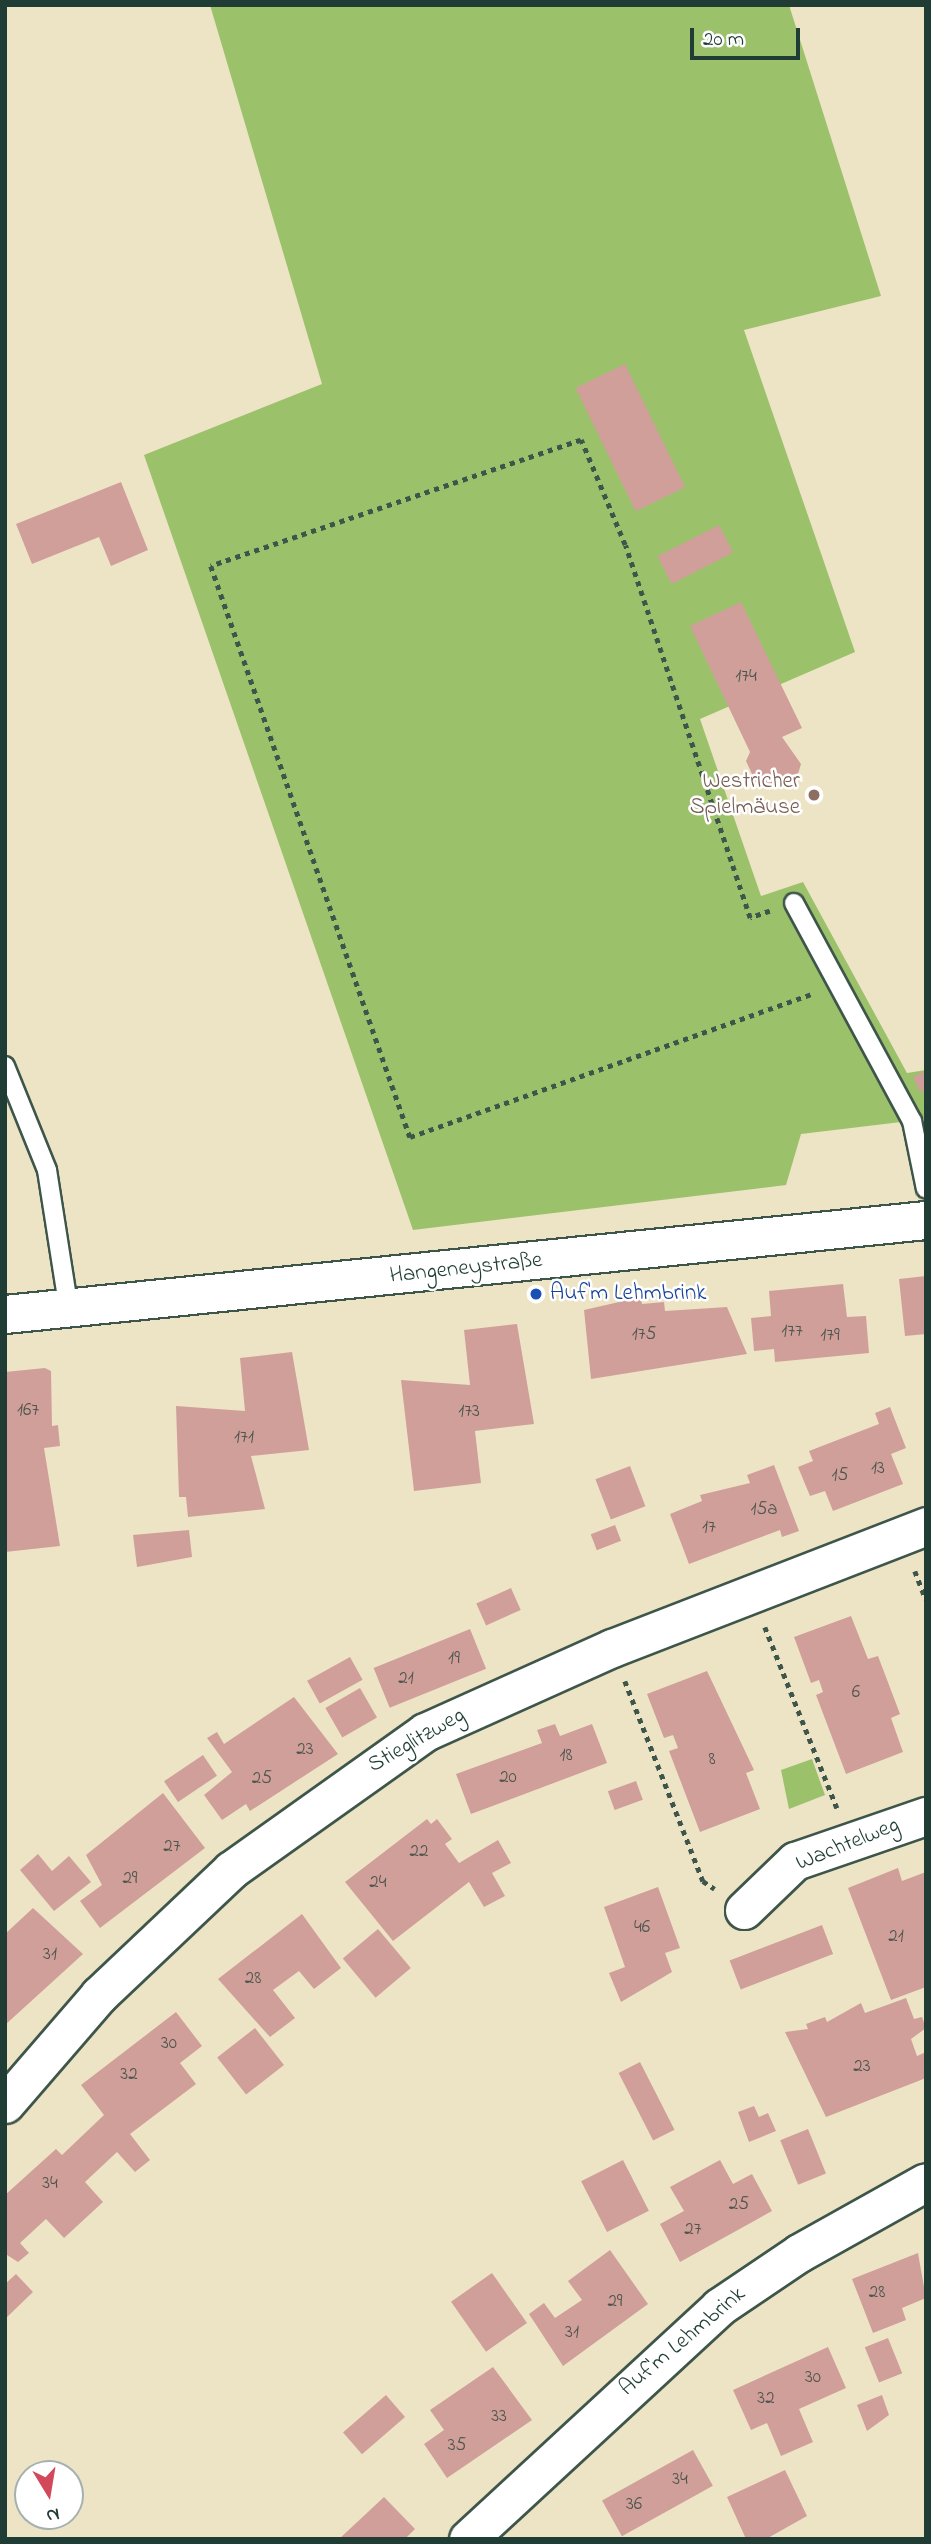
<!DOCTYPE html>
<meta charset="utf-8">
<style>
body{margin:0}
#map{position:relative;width:931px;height:2544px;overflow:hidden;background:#ede4c6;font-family:"Indie Flower",sans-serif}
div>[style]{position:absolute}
.green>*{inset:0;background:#9cc16b}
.building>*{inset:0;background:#d19f9a;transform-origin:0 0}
.path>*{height:4.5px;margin-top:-2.25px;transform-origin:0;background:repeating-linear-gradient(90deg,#3e564a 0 5px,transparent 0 10px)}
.roads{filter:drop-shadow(2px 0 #3e564a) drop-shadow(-2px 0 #3e564a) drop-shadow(0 2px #3e564a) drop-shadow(0 -2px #3e564a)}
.service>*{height:18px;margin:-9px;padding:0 9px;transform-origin:9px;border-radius:9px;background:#fff}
.minor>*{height:37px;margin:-18.5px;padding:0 18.5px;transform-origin:18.5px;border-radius:18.5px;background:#fff}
.dots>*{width:19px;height:19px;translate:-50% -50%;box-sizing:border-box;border:4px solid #fff;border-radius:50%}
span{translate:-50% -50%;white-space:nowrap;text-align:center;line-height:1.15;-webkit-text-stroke:5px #fff;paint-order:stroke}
.number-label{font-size:19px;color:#4c564e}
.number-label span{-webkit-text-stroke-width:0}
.education-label{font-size:23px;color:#785e54}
.right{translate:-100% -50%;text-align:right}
.street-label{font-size:23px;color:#1f3d34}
.transit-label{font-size:23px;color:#164399}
.left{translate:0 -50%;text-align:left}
.frame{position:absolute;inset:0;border:7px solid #1f3d34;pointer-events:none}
.north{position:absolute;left:14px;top:2460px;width:70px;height:70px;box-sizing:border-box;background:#fff;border:2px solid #a5b1ae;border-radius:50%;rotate:169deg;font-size:19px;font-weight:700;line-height:28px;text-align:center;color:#1f3d34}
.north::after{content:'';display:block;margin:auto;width:24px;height:32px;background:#d1495b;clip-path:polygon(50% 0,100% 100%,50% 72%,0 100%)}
.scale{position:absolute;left:690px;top:28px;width:110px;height:32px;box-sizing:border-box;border:4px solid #1f3d34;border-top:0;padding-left:9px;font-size:21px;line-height:24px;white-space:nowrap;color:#1f3d34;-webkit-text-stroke:5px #fff;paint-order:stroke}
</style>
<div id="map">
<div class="green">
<i style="clip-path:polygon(210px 5px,789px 5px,881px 296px,744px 330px,855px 652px,700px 719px,761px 896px,803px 882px,907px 1073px,926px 1070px,926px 1119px,801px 1134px,786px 1185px,413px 1230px,144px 455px,322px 384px)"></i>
<i style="clip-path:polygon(812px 1759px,825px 1795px,789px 1809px,781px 1770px)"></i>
</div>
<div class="building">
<i style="left:625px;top:364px;width:137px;height:55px;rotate:64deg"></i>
<i style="clip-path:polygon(121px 482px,148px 550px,111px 566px,99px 537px,32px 564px,16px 524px)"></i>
<i style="left:719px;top:525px;width:31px;height:69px;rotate:63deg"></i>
<i style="clip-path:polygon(741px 602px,802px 728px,782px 737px,801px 764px,798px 774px,767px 789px,757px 785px,746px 761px,750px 752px,690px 626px)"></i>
<i style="clip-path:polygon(926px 1071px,926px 1089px,920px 1092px,913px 1077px)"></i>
<i style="clip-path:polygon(926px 1276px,926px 1334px,905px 1336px,899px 1279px)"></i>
<i style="clip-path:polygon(843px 1284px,847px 1317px,866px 1316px,869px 1353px,775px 1362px,774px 1349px,754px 1351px,751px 1318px,771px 1316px,769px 1291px)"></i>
<i style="clip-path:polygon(641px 1297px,642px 1304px,664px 1302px,665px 1311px,727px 1307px,747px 1354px,591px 1379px,584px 1310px)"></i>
<i style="clip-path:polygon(517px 1324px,534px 1424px,475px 1431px,481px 1483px,414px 1491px,401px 1380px,470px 1385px,464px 1330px)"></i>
<i style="clip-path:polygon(292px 1352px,309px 1450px,251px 1456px,265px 1509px,188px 1517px,186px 1497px,179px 1497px,176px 1406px,245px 1411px,240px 1358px)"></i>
<i style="clip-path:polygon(45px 1368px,51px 1371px,52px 1426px,58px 1425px,60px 1446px,44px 1448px,60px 1546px,5px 1552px,5px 1372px)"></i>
<i style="clip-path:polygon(890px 1407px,906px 1448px,891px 1454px,903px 1484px,833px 1511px,825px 1491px,810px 1496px,798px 1467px,813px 1461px,809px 1451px,879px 1424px,875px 1413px)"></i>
<i style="clip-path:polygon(774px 1465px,799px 1531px,782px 1537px,780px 1530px,689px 1564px,670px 1514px,702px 1501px,700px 1495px,750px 1483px,747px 1475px)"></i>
<i style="left:630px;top:1466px;width:43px;height:37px;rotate:69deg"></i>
<i style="left:615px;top:1525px;width:17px;height:26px;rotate:69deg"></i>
<i style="clip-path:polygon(189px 1530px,192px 1557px,137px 1567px,133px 1535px)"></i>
<i style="left:511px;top:1588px;width:24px;height:38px;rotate:66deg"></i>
<i style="clip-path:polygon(851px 1616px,868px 1659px,878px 1656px,900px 1714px,891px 1718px,903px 1752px,846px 1774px,816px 1695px,823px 1692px,819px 1680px,811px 1683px,794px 1637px)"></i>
<i style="left:470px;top:1629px;width:43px;height:104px;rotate:68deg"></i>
<i style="left:350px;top:1657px;width:26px;height:49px;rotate:61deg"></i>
<i style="clip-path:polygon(707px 1671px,754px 1770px,746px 1773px,760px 1809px,700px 1832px,669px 1751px,678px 1748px,673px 1735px,664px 1738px,647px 1694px)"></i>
<i style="left:360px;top:1688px;width:34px;height:40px;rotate:60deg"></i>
<i style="clip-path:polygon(294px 1697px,338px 1754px,250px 1811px,246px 1804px,222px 1820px,204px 1795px,232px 1772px,207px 1738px,217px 1732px,224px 1744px)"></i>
<i style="clip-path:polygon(555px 1724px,560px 1736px,592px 1724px,607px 1763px,471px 1814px,456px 1774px,542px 1743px,537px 1730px)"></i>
<i style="left:203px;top:1755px;width:25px;height:47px;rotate:56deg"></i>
<i style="left:636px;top:1781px;width:20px;height:30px;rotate:70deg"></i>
<i style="clip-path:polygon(163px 1793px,205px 1848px,100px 1928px,80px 1901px,102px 1885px,86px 1855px)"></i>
<i style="clip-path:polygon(427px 1819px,431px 1824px,437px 1819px,452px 1839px,445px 1844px,459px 1863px,498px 1840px,511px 1863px,492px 1873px,505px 1896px,484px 1907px,469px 1882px,393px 1941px,345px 1882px)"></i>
<i style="clip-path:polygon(38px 1854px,52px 1871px,69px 1856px,91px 1882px,54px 1911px,20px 1870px)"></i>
<i style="clip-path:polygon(898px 1868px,902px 1881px,926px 1872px,926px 1987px,891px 2000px,848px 1888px)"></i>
<i style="clip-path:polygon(658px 1887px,680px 1948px,665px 1953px,672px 1972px,621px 2002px,609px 1973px,625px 1967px,604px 1907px)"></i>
<i style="clip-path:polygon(33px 1908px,83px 1954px,5px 2025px,5px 1934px)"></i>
<i style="clip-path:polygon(302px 1914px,341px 1968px,314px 1989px,299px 1971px,273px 1990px,295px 2018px,270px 2037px,218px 1979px)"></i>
<i style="left:822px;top:1925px;width:31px;height:99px;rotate:69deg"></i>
<i style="left:378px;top:1929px;width:51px;height:46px;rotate:50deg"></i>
<i style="clip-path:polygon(906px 1998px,914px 2019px,922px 2017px,926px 2028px,911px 2039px,917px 2056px,926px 2052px,926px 2078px,826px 2117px,785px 2032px,808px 2029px,806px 2024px,825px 2017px,827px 2022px,861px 2003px,865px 2013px)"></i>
<i style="clip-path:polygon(176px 2012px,202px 2046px,180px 2063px,196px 2084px,130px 2134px,150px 2160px,135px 2172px,117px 2152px,85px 2182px,103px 2202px,64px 2238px,46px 2219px,20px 2243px,29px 2253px,18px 2262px,7px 2255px,5px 2195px,56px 2149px,62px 2155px,104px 2115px,81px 2085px)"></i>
<i style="left:255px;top:2028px;width:47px;height:48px;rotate:52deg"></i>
<i style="left:640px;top:2062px;width:76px;height:24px;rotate:63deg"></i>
<i style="clip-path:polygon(754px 2106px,759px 2117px,768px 2113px,776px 2131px,749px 2142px,738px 2112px)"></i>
<i style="left:808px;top:2129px;width:48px;height:30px;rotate:68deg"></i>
<i style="left:623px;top:2160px;width:57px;height:47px;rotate:63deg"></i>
<i style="clip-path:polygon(720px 2160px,733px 2184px,752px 2174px,772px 2211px,680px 2262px,660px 2224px,684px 2211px,670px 2187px)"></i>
<i style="clip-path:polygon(610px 2250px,648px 2304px,563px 2366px,529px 2314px,544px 2303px,555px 2318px,582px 2300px,568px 2281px)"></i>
<i style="clip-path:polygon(918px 2253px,926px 2298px,902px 2308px,906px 2320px,873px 2333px,852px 2279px)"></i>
<i style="left:492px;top:2273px;width:61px;height:50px;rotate:55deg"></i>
<i style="clip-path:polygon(16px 2274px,33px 2292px,5px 2319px,5px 2284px)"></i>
<i style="left:888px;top:2338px;width:38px;height:25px;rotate:68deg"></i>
<i style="clip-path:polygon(828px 2347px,846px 2388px,799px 2409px,813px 2442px,781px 2456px,767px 2423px,751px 2430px,733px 2390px)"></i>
<i style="clip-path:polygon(493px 2367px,532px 2420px,447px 2478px,424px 2444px,444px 2430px,430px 2410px)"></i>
<i style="left:386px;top:2395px;width:29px;height:57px;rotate:49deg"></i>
<i style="clip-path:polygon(882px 2395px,889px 2415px,867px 2431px,857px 2405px)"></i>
<i style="left:693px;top:2450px;width:41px;height:104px;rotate:61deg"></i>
<i style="clip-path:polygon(785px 2470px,807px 2516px,766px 2539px,746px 2539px,727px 2497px)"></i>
<i style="clip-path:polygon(384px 2497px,415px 2529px,405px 2539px,339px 2539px)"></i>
</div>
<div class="path">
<i style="left:770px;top:911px;width:21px;rotate:161deg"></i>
<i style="left:750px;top:918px;width:393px;rotate:-108.5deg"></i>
<i style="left:625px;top:545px;width:114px;rotate:-112.7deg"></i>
<i style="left:581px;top:440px;width:391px;rotate:161.2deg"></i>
<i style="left:211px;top:566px;width:605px;rotate:70.79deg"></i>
<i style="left:410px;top:1137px;width:427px;rotate:-19.6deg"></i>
<i style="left:915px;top:1571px;width:30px;rotate:69deg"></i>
<i style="left:765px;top:1627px;width:195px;rotate:68.3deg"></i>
<i style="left:625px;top:1681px;width:215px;rotate:68.7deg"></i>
<i style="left:703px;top:1881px;width:14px;rotate:34deg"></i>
</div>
<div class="roads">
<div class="service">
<i style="left:794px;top:903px;width:248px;rotate:61.6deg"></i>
<i style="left:912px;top:1121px;width:69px;rotate:78.4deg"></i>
<i style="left:5px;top:1066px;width:112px;rotate:68deg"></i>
<i style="left:47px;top:1170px;width:142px;rotate:81.1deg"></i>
</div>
<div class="minor">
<i style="left:5px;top:1314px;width:926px;rotate:-5.83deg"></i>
<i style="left:744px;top:1910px;width:71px;rotate:-43.9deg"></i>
<i style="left:795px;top:1861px;width:139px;rotate:-19deg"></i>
<i style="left:5px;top:2104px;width:144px;rotate:-49.2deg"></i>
<i style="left:99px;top:1995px;width:182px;rotate:-43.4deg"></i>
<i style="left:231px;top:1870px;width:238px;rotate:-35.4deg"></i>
<i style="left:425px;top:1732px;width:205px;rotate:-24.2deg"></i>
<i style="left:612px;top:1648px;width:337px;rotate:-21.2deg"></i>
<i style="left:468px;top:2539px;width:342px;rotate:-42.7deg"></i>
<i style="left:719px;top:2307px;width:97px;rotate:-34deg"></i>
<i style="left:799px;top:2253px;width:145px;rotate:-29.2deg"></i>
</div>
</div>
<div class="dots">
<i style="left:814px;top:795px;background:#8d6e63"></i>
<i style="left:536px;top:1294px;background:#1a4fb4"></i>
</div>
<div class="number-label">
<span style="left:746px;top:677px">174</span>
<span style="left:792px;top:1332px">177</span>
<span style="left:644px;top:1335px">175</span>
<span style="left:830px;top:1336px">179</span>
<span style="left:28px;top:1411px">167</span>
<span style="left:469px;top:1412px">173</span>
<span style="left:244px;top:1438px">171</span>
<span style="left:878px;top:1469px">13</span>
<span style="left:840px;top:1476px">15</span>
<span style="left:764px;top:1510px">15a</span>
<span style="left:709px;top:1528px">17</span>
<span style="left:454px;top:1659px">19</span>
<span style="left:406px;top:1679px">21</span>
<span style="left:856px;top:1693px">6</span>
<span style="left:305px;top:1750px">23</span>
<span style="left:566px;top:1756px">18</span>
<span style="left:712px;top:1760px">8</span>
<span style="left:508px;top:1778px">20</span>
<span style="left:262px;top:1779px">25</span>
<span style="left:172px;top:1847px">27</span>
<span style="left:419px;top:1852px">22</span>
<span style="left:130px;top:1879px">29</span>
<span style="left:378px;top:1883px">24</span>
<span style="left:642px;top:1928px">46</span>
<span style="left:896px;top:1937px">21</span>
<span style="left:50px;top:1955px">31</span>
<span style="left:253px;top:1979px">28</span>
<span style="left:169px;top:2044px">30</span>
<span style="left:862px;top:2067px">23</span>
<span style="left:129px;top:2075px">32</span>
<span style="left:50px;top:2184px">34</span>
<span style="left:739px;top:2205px">25</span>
<span style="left:693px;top:2230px">27</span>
<span style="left:877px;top:2293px">28</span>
<span style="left:615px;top:2302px">29</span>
<span style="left:572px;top:2333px">31</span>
<span style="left:813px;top:2378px">30</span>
<span style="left:766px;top:2399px">32</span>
<span style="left:499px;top:2417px">33</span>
<span style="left:457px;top:2446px">35</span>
<span style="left:680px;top:2480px">34</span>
<span style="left:634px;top:2505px">36</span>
</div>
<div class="education-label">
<span class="right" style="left:800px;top:795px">Westricher<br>Spielmäuse</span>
</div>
<div class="street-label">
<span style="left:466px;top:1269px;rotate:-6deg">Hangeneystraße</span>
<span style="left:417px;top:1741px;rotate:-30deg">Stieglitzweg</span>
<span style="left:848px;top:1845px;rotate:-22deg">Wachtelweg</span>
<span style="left:683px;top:2342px;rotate:-40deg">Auf'm Lehmbrink</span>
</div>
<div class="transit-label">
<span class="left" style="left:550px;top:1294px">Auf'm Lehmbrink</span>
</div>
<div class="frame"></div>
<div class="north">N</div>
<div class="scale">20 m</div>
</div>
